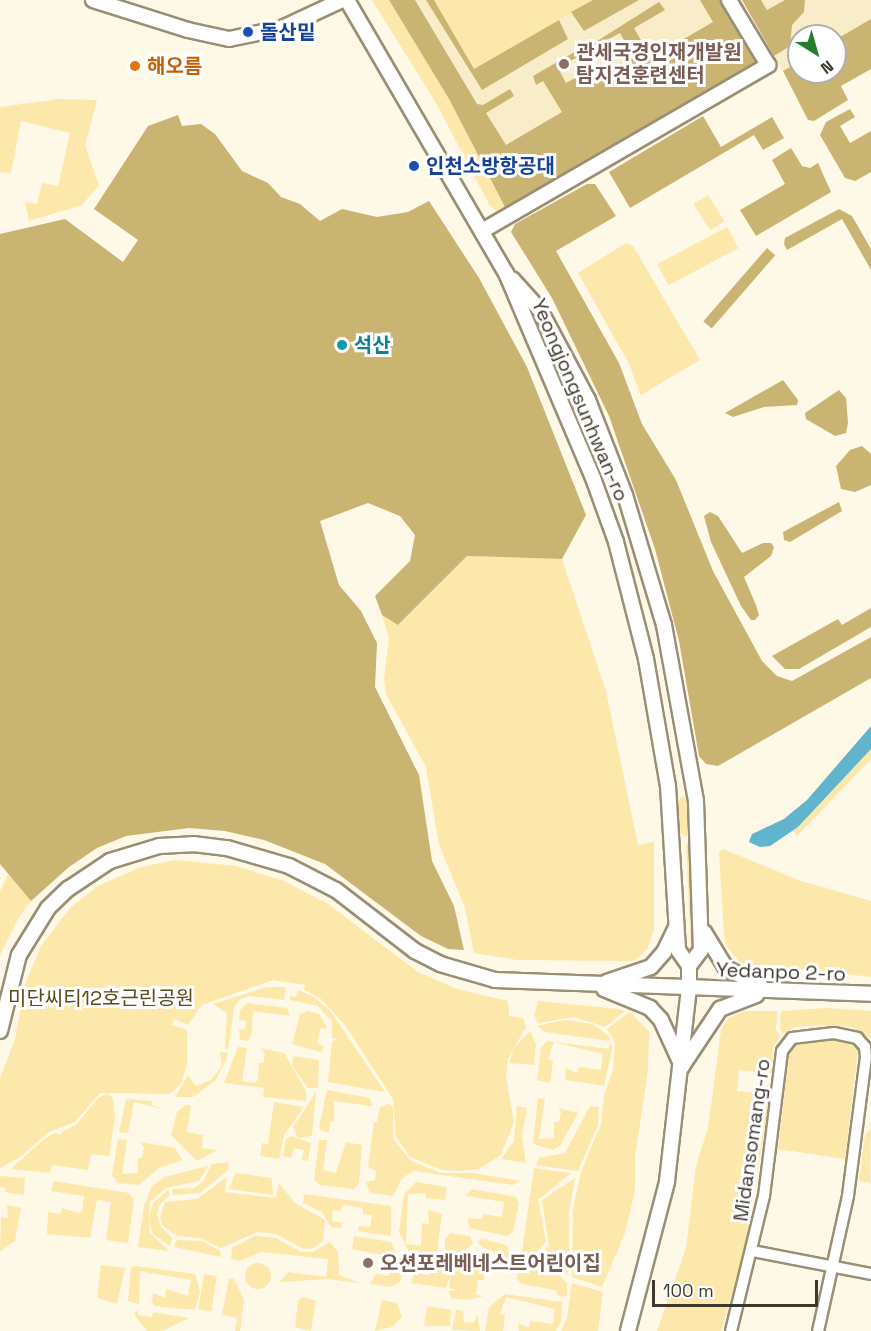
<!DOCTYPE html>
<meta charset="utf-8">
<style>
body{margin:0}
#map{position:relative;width:871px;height:1331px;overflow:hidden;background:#fef8e7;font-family:"Space Grotesk","Noto Sans KR",sans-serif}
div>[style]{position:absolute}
.built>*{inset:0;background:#f9edc9}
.green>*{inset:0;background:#fce8ab;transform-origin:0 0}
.round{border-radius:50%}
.forest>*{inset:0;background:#cab471;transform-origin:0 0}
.water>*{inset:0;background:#60b5cd}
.roads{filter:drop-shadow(2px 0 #988f75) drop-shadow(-2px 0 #988f75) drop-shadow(0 2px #988f75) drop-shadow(0 -2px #988f75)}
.street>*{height:10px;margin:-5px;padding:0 5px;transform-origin:5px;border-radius:5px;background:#fff}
.secondary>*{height:14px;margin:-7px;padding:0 7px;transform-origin:7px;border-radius:7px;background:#fff}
.dots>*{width:16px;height:16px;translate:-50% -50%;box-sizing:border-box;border:3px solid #fff;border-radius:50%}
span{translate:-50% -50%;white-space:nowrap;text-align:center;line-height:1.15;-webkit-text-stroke:6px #fff;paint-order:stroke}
.transit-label{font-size:20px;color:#164399;font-weight:700}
.left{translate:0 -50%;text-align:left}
.education-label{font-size:20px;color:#785e54;font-weight:700}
.food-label{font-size:20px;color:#c56008;font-weight:700}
.culture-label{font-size:20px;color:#0d838f;font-weight:700}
.street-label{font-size:20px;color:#3c382d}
.park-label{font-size:20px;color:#5a4a17}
.north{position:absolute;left:787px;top:24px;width:60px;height:60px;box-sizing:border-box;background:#fff;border:2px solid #b1afab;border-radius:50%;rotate:143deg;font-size:16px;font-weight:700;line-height:24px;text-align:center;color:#3c382d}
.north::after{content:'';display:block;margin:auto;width:21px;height:27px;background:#257e2c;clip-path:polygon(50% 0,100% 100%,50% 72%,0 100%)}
.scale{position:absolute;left:652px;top:1280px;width:166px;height:27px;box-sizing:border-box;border:3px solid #3c382d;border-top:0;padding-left:8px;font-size:18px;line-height:21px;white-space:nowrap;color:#3c382d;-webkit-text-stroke:4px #fff;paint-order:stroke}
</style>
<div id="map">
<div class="built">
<i style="clip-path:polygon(415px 0,722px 0,738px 28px,507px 162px)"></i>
<i style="clip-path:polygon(evenodd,742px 0,871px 0,871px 58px,799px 100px,742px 0,799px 36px,835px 36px,835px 72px,799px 72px,799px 36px)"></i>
</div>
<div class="green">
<i style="clip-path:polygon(372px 0,389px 0,449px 99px,506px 209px,497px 211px,490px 206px,436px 103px)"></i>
<i style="clip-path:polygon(434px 0,593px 0,474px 69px)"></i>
<i style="clip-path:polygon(59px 99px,97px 100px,85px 146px,99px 185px,82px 205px,29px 221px,25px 202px,37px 204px,42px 183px,58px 186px,70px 133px,21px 121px,11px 173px,0 172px,0 107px)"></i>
<i style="left:708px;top:195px;width:31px;height:17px;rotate:58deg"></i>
<i style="left:727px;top:227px;width:24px;height:79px;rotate:62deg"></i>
<i style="clip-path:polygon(626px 243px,633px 246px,700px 360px,641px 395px,628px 362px,578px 273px)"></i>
<i style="clip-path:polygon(467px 556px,562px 559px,606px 691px,638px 845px,654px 842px,654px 930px,647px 949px,634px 961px,517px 960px,474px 953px,465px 908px,439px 845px,426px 767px,386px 694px,384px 679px,389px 638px,382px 615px,399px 625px)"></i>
<i style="clip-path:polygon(871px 749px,871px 759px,797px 836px,793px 831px)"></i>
<i style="clip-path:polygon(683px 796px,687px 800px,690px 832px,686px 837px,679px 832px,677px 801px)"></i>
<i style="clip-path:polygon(688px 842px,695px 952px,691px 955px,686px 845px)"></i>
<i style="clip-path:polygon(723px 849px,801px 881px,871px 901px,871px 977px,794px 968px,753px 968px,740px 962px,726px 946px,724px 934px,719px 852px)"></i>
<i style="clip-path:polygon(175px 860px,236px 866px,284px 881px,328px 904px,418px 972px,457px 989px,508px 1001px,509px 1016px,523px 1018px,526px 1027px,508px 1059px,506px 1076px,514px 1122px,501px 1155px,478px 1169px,458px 1171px,442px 1170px,410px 1157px,396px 1137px,393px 1099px,345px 1025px,321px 999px,304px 990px,305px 985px,273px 980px,202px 1005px,188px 1025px,174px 1019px,172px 1025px,187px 1030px,187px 1065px,181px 1084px,169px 1094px,100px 1093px,75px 1122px,49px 1132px,19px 1158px,0 1168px,0 1078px,15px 1039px,25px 984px,41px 946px,70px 908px,98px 886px,141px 867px)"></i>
<i style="clip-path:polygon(8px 874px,31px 901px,19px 917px,0 955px,0 892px)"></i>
<i style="clip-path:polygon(267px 987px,286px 987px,284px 1000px,250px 996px,239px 1000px,234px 1008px,228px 1049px,225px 1049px,227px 1013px,213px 1004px)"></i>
<i style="clip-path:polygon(298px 990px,314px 997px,331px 1012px,385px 1092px,328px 1082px,332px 1042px,337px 1039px,332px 1038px,332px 1022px,318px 1006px,290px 1000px,290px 996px,296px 997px)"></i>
<i style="clip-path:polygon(538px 1001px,618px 1009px,625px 1011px,605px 1027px,574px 1017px,538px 1023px,534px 1015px)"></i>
<i style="clip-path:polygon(247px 1003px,287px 1008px,290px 1016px,253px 1011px,252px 1032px,248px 1041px,240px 1040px,239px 1029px,245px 1030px,246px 1021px,239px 1020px,240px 1010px)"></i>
<i style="clip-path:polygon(826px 1008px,871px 1011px,871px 1039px,852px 1027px,820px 1025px,795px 1027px,783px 1034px,780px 1029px,781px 1011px)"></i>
<i style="clip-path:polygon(308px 1011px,319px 1014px,326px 1025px,326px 1029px,320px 1028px,317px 1044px,324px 1046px,321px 1052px,292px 1044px,300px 1014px)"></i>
<i style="clip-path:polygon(745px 1011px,777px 1011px,776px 1030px,780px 1036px,773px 1048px,772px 1073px,739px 1070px,737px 1091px,770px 1094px,748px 1233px,731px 1299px,721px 1331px,657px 1331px,686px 1248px,696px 1166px,708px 1128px,721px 1030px,728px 1018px)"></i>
<i style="clip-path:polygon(630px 1012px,649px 1031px,648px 1070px,635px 1158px,635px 1190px,625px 1233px,602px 1287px,572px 1277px,573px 1209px,581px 1172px,601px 1124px,604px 1095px,613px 1071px,615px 1042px,607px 1029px)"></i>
<i style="clip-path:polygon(564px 1020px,593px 1024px,609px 1036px,612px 1050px,604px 1086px,566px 1080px,565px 1073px,566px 1068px,577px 1073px,579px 1067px,601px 1070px,603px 1054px,554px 1042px,548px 1059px,553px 1060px,550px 1083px,537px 1080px,541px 1048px,547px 1041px,609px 1049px,610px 1041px,545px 1032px,537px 1026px)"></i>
<i style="clip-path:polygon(530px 1031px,536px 1044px,534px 1065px,509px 1063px,514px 1048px)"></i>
<i style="clip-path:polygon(816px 1040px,847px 1042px,858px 1050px,845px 1159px,778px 1149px,789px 1055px,797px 1045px)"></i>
<i style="clip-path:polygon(238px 1047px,247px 1048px,242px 1081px,255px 1083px,258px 1079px,259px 1063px,263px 1063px,265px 1053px,260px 1048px,284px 1053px,306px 1091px,306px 1101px,263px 1097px,264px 1088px,224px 1083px)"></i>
<i style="clip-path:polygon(220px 1052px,228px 1053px,226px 1060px,215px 1081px,193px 1097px,175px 1097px,188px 1075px,196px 1086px,211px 1080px,222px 1066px)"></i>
<i style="clip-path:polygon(293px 1056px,319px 1060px,318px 1088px,308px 1088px,292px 1066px)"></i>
<i style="clip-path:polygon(327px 1090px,370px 1098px,372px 1106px,334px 1101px,334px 1122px,330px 1121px,329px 1132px,322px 1131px,319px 1128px)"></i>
<i style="clip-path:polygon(316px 1092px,312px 1136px,298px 1138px,293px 1127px)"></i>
<i style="clip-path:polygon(107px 1094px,113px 1098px,115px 1117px,109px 1156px,91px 1154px,88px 1170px,52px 1165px,50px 1173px,11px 1169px,44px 1139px,55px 1133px,61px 1135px,63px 1131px,76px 1125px,98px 1098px)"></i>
<i style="clip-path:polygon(538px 1098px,545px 1099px,539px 1139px,554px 1138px,554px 1122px,559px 1122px,561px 1112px,558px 1108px,578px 1113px,560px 1146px,553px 1150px,533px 1144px)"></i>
<i style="clip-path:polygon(126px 1099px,152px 1101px,151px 1105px,167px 1110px,134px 1102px,128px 1133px,119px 1132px)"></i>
<i style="clip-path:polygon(274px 1102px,304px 1107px,284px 1135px,279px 1159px,260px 1156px,262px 1143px,268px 1144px)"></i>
<i style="clip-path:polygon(388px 1104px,393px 1107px,393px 1139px,411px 1161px,441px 1173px,474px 1173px,520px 1181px,513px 1185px,414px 1171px,402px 1178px,393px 1196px,370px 1193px,366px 1182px,375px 1180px,376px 1171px,368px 1167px,374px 1122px,377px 1122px,380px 1107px)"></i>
<i style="clip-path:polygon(186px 1105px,191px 1105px,187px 1132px,203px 1135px,202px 1148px,217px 1150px,197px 1161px,171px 1135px,177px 1112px)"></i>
<i style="clip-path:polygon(517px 1106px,527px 1108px,522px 1136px,526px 1163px,501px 1159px,514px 1141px)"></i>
<i style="clip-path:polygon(590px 1106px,599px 1107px,598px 1125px,578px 1171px,536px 1165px,539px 1158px,565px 1153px)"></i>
<i style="clip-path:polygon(871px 1128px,870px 1179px,871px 1183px,859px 1181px,865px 1135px)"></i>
<i style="clip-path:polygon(291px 1136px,311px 1143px,308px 1161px,302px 1160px,304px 1150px,294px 1148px,291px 1158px,283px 1156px,286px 1139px)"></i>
<i style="clip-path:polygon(118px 1139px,127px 1140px,122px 1174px,138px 1173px,138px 1158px,142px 1158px,144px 1147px,140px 1142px,175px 1148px,182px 1160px,159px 1168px,139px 1185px,118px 1183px,112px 1175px)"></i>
<i style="clip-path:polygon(319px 1140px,327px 1140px,323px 1170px,336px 1173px,346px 1142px,362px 1145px,359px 1183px,354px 1189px,320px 1185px,314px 1180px)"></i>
<i style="clip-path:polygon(229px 1162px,228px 1170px,200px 1193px,173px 1195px,172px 1189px,194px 1188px,203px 1182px,212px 1164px)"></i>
<i style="clip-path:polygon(208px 1166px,199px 1181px,166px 1188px,150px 1202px,149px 1232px,169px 1251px,138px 1247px,144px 1206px,152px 1186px,164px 1177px)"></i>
<i style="clip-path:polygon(534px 1168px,571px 1173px,538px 1200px,546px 1241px,528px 1266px,520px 1265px)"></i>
<i style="clip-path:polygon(235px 1173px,272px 1178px,273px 1195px,229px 1189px)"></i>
<i style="clip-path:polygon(0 1176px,25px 1178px,24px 1195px,5px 1192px,5px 1188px,0 1187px)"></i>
<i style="clip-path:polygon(227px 1177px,225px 1192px,276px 1198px,279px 1183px,295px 1203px,325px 1220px,323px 1241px,314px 1248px,304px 1249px,276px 1234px,258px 1232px,221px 1248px,199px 1238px,177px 1236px,163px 1226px,160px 1217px,165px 1202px,197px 1199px)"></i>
<i style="clip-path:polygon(575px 1178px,569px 1214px,569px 1271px,565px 1275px,535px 1266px,532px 1261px,549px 1246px,542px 1200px)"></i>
<i style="clip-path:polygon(54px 1181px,129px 1193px,134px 1200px,128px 1243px,106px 1240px,111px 1202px,97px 1200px,90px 1238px,47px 1234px,48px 1212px,61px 1214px,62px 1208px,78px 1213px,82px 1211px,84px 1196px,51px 1191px)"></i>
<i style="clip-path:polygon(416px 1182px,447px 1187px,445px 1200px,426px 1198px,426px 1193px,408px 1194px,406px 1244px,421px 1246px,422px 1223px,429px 1224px,428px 1210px,442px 1214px,437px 1251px,429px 1259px,410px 1254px,399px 1232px,404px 1194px)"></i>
<i style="clip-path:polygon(472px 1189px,516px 1197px,519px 1203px,513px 1232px,507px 1236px,469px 1228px,468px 1218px,482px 1219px,483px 1214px,502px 1217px,504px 1202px,466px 1196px)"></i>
<i style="clip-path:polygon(168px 1190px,170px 1195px,159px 1205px,157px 1215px,161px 1227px,172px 1238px,170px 1246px,153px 1234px,149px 1218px,153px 1203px)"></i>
<i style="clip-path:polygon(304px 1194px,391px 1206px,391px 1236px,358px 1231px,359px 1226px,370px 1227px,372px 1215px,363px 1214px,363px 1208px,343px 1205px,341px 1211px,333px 1210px,332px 1221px,342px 1223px,341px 1228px,331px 1227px,322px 1212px,303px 1203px)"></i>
<i style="clip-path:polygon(7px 1205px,21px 1208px,15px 1241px,0 1251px,1px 1217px,8px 1218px)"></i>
<i style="clip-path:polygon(450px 1233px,470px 1236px,473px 1244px,460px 1255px,445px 1254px,445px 1239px)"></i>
<i style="clip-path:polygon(255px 1236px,276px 1238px,301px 1252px,313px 1252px,330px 1242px,338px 1252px,339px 1275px,360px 1283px,328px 1279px,280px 1282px,288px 1272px,326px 1277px,328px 1259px,261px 1252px,240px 1261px,231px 1259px,232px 1248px)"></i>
<i style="clip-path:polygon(354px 1236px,391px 1242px,403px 1269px,400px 1282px,390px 1287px,370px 1284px,376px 1274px,389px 1276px,392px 1257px,352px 1249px)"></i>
<i style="clip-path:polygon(482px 1239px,507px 1245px,511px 1260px,482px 1247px,478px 1242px)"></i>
<i style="clip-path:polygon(177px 1240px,202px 1241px,220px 1251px,221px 1257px,174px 1247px)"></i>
<i style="clip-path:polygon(442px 1257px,457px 1258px,446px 1288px,411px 1283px,416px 1268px,421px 1266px,420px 1274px,429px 1275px,430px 1268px)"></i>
<i style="clip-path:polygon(459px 1260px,487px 1263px,484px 1280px,478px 1280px,476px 1295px,484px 1296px,468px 1300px,451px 1298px,449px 1291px,457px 1290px,449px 1288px,450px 1278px)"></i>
<i class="round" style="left:245px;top:1263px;width:26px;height:26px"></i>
<i style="clip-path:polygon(101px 1265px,125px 1268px,117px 1304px,97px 1298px)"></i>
<i style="clip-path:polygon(135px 1266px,195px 1274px,200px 1291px,195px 1310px,154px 1306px,152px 1300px,153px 1293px,165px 1298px,166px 1289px,188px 1296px,191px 1280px,140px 1271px,139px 1304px,128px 1301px,131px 1268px)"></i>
<i style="clip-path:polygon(521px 1269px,546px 1270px,560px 1276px,567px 1283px,567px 1296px,560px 1297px,555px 1290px,522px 1284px,516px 1278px)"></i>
<i style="left:204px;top:1274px;width:13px;height:36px;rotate:9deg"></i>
<i style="clip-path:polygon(229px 1278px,234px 1279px,244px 1300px,240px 1331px,235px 1331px,237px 1318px,222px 1315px)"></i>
<i style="clip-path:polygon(572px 1283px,603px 1292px,598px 1331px,561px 1331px,567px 1318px)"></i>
<i style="clip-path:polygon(505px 1294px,562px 1302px,561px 1322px,556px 1331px,519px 1331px,518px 1323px,529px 1328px,531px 1321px,553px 1324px,555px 1309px,506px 1297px,500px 1314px,505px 1315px,503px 1331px,485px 1331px,489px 1307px)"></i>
<i style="clip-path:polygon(303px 1297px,316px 1301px,311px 1331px,295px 1327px,298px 1301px)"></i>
<i style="clip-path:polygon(382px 1300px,397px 1303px,402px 1317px,392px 1327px,375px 1331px)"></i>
<i style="clip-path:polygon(427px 1306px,451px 1310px,450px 1326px,424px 1326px)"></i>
<i style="clip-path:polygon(138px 1310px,138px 1315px,152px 1317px,153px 1312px,189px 1318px,162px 1331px,147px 1331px,134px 1314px)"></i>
<i style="clip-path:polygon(456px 1310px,463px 1311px,464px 1322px,474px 1323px,477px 1314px,480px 1331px,452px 1330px)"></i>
</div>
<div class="forest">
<i style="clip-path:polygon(389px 0,415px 0,477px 104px,483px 105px,510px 89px,514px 96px,486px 113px,506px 145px,562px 112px,543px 81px,536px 85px,533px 76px,578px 50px,583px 54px,558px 68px,566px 83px,575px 78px,581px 87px,634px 57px,620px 33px,587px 51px,586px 48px,659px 2px,665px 10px,634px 28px,651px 58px,713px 22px,700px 0,722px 0,757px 62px,506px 209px,449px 99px)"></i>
<i style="clip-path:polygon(426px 0,434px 0,474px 69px,559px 20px,568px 39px,482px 90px)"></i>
<i style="clip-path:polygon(593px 0,639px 0,584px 31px,571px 12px)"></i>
<i style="clip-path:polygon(742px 0,761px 0,767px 10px,785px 0,805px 0,804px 12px,792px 25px,790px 46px,774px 56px)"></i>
<i style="clip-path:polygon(871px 19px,871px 69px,841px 86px,848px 100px,814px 121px,808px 120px,783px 71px,799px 62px,799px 72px,835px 72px,835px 40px)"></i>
<i style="clip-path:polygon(850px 109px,855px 117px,840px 126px,850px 143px,871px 131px,871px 172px,855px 181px,845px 178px,820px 135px,826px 122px)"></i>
<i style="clip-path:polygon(178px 115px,182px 126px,201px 124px,215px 134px,242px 171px,268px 183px,281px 197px,300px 204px,320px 221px,342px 209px,377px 217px,408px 212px,429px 201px,479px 278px,527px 367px,586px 515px,562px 559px,467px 556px,398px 625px,382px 615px,375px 596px,410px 561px,415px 535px,400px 516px,368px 503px,320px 521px,339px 585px,361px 611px,377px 643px,375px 687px,419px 775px,432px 861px,454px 906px,464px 950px,448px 949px,421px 936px,325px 864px,264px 840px,225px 831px,189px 828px,126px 836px,97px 848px,69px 867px,31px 901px,0 864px,0 234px,65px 219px,123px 262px,138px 240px,94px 209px,148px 126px)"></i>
<i style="clip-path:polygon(703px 116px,721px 147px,772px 117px,784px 138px,763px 150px,754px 135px,630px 208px,609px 172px)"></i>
<i style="clip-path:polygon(791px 148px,802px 166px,810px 168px,818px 163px,831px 192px,756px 236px,740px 210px,785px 184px,772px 160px)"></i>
<i style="clip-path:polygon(587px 184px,595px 184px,616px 216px,556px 251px,619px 363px,642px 424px,676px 480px,713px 571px,762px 661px,777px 676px,792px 681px,871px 637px,871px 678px,718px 766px,706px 764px,699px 756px,679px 641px,655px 549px,609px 416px,552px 298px,511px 232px,515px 224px)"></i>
<i style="clip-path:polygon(839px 209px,852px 216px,871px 249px,871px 270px,842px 219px,787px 250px,784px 244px,785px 238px)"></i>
<i style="left:767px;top:248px;width:11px;height:97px;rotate:41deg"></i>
<i style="clip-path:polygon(783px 380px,798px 400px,797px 405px,764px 407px,733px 417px,725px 413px)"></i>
<i style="clip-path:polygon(839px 390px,846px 398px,848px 423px,846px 433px,835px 436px,806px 419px,805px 413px)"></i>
<i style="clip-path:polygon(862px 446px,871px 454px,871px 485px,855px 492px,841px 489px,836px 466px,850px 450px)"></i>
<i style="clip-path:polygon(839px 502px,842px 511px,790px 542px,784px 540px,783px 532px)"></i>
<i style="clip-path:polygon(710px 512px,718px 516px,742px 553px,763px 543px,771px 543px,774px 547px,771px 556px,744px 577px,756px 605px,759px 615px,755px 620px,751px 620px,741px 606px,711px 542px,704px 516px)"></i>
<i style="clip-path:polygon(871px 608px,871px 627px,799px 669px,785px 669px,772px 656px,838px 619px,842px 625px)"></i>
</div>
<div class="water">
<i style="clip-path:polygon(871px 726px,871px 749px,798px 827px,770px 846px,760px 847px,749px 842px,752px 834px,784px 819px,807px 800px)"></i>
</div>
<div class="roads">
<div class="street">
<i style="left:753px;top:1251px;width:120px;rotate:11deg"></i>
<i style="left:731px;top:1331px;width:139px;rotate:-76.3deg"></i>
<i style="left:764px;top:1196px;width:146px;rotate:-82.9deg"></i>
<i style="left:782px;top:1051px;width:16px;rotate:-52deg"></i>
<i style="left:792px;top:1038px;width:42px;rotate:-6.8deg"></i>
<i style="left:834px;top:1033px;width:24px;rotate:12deg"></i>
<i style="left:857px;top:1038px;width:12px;rotate:48deg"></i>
<i style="left:865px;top:1047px;width:10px;rotate:84deg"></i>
<i style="left:866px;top:1057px;width:140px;rotate:97.4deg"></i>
<i style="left:848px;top:1196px;width:138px;rotate:102.5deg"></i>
</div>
<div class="secondary">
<i style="left:93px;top:0;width:100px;rotate:17.5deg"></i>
<i style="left:188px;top:30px;width:42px;rotate:12.4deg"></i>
<i style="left:229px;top:39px;width:54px;rotate:-11.7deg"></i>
<i style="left:282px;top:28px;width:66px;rotate:-25deg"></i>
<i style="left:347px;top:0;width:316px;rotate:59.8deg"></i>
<i style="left:506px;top:273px;width:223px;rotate:67deg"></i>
<i style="left:593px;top:478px;width:68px;rotate:70.2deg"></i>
<i style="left:616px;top:542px;width:121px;rotate:75.6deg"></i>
<i style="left:646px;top:659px;width:129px;rotate:80.2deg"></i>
<i style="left:668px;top:786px;width:164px;rotate:86.5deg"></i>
<i style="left:678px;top:950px;width:19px;rotate:55deg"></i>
<i style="left:689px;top:966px;width:22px;rotate:90deg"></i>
<i style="left:689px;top:988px;width:195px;rotate:96.5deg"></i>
<i style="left:667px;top:1182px;width:154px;rotate:104.7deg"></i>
<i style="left:482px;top:231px;width:331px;rotate:-30.1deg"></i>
<i style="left:768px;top:65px;width:76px;rotate:-121deg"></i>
<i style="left:512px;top:279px;width:42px;rotate:47.9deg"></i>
<i style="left:540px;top:310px;width:102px;rotate:61.9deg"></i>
<i style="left:588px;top:400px;width:102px;rotate:68.7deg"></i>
<i style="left:625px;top:495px;width:136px;rotate:73.3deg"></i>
<i style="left:664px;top:625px;width:179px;rotate:79.7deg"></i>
<i style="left:696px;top:801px;width:149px;rotate:88.1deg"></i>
<i style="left:701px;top:950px;width:20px;rotate:127deg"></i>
<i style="left:704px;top:932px;width:42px;rotate:58.6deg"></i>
<i style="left:726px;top:968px;width:39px;rotate:27deg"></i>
<i style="left:607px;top:982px;width:46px;rotate:-18.8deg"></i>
<i style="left:651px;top:967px;width:20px;rotate:-49deg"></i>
<i style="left:664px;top:952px;width:28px;rotate:-64deg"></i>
<i style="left:604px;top:989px;width:50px;rotate:22.4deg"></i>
<i style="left:650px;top:1008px;width:16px;rotate:47deg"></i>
<i style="left:661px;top:1020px;width:51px;rotate:65.5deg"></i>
<i style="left:682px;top:1066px;width:69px;rotate:-56.3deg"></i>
<i style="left:720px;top:1009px;width:39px;rotate:-21deg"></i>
<i style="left:0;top:1031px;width:78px;rotate:-76deg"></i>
<i style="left:19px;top:955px;width:55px;rotate:-58.3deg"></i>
<i style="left:48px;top:908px;width:28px;rotate:-44deg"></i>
<i style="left:68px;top:889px;width:50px;rotate:-33.7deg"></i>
<i style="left:110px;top:861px;width:51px;rotate:-17deg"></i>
<i style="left:159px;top:846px;width:34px;rotate:-3deg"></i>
<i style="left:193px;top:844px;width:34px;rotate:7deg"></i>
<i style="left:227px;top:848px;width:65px;rotate:16.2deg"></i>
<i style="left:289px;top:866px;width:53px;rotate:27.1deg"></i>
<i style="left:336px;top:890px;width:100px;rotate:37.7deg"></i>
<i style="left:415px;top:951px;width:28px;rotate:27deg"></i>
<i style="left:440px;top:964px;width:57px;rotate:16.2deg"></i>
<i style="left:495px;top:980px;width:376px;rotate:2.1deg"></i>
</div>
</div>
<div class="dots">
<i style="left:248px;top:32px;background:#1a4fb4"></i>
<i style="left:564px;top:64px;background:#8d6e63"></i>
<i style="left:135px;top:66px;background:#e8710a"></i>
<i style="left:414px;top:166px;background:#1a4fb4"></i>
<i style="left:342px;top:345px;background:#0f9aa8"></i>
<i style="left:368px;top:1263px;background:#8d6e63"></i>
</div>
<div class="transit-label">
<span class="left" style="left:260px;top:32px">돌산밑</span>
<span class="left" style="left:426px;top:166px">인천소방항공대</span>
</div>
<div class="education-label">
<span class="left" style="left:576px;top:64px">관세국경인재개발원<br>탐지견훈련센터</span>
<span class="left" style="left:380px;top:1263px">오션포레베네스트어린이집</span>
</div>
<div class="food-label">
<span class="left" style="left:147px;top:66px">해오름</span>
</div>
<div class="culture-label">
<span class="left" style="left:354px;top:345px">석산</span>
</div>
<div class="street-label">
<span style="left:580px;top:400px;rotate:67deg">Yeongjongsunhwan-ro</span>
<span style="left:781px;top:972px;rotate:2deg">Yedanpo 2-ro</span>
<span style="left:752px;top:1140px;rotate:-82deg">Midansomang-ro</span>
</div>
<div class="park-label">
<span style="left:101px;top:998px">미단씨티12호근린공원</span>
</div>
<div class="north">N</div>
<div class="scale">100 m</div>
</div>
